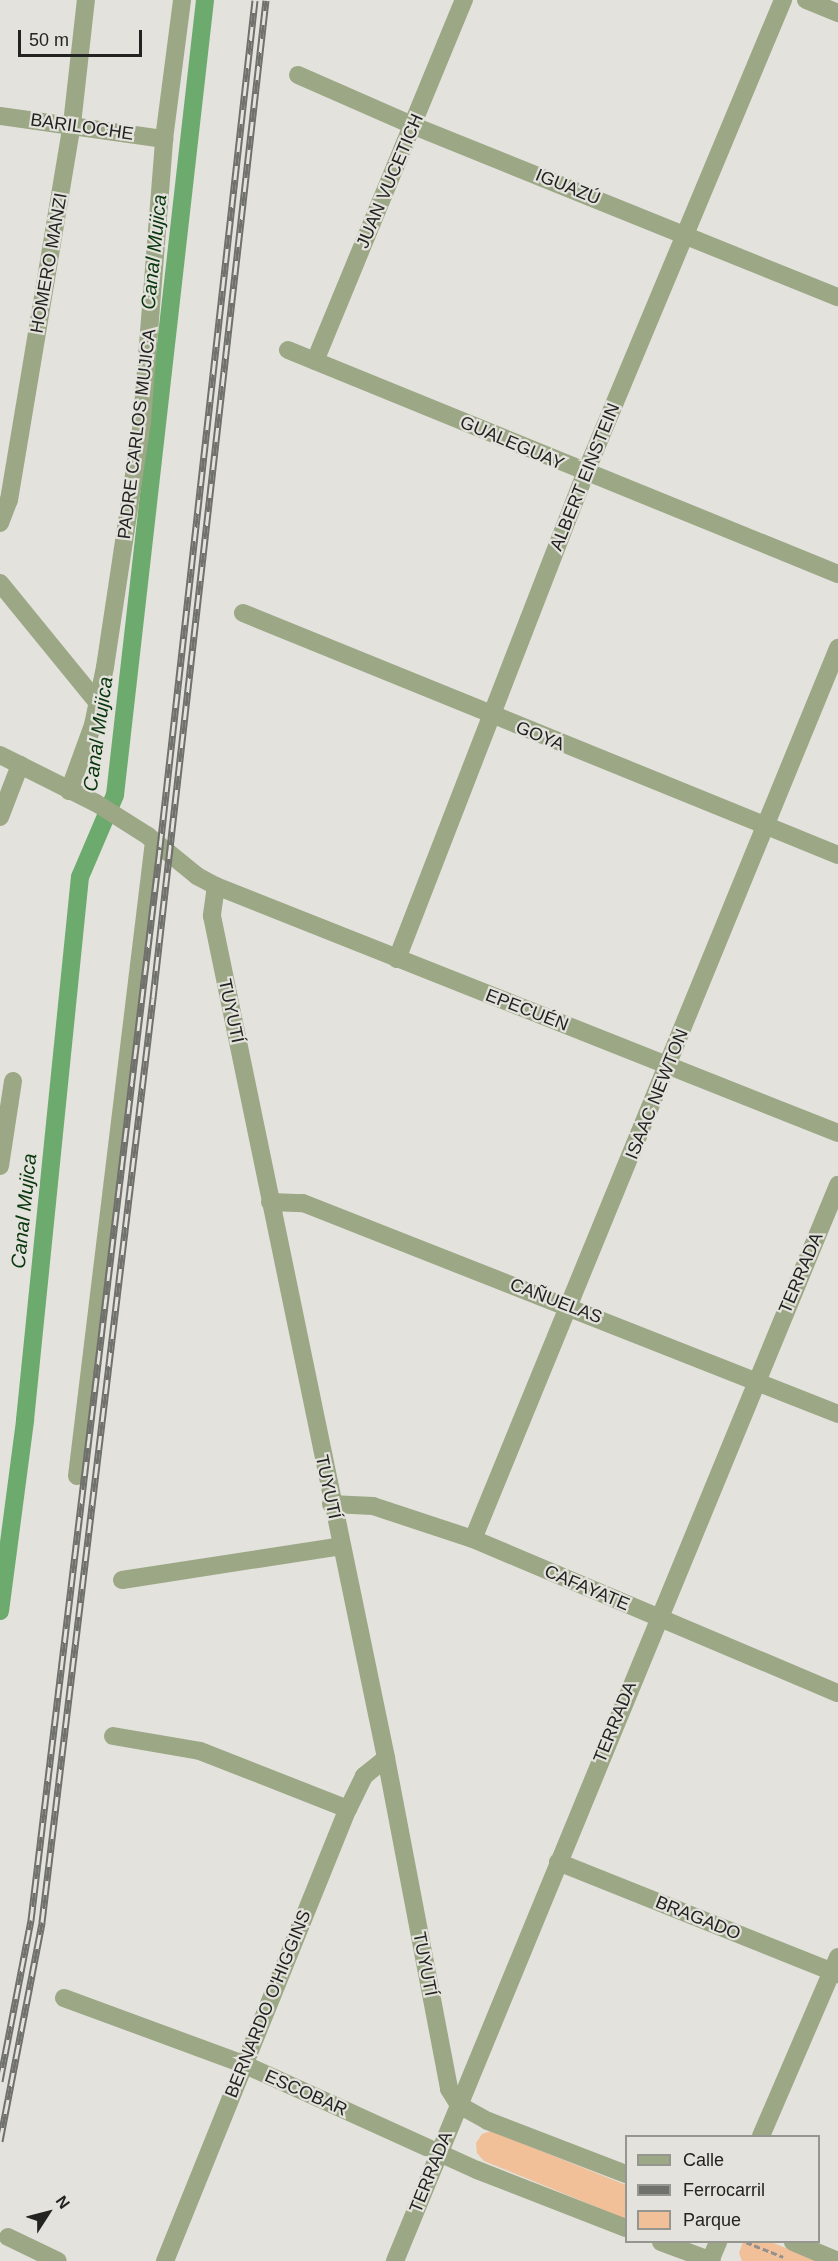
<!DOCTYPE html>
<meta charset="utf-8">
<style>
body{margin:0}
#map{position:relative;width:838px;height:2261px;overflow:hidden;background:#e3e2dc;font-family:Arial,sans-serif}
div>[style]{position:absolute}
.green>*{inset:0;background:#f1bf98}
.canal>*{height:18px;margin:-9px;padding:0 9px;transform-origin:9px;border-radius:9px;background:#6caa6d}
.path>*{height:3px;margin-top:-1.5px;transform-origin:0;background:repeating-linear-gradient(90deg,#92918d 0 6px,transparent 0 9px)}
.minor>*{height:18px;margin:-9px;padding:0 9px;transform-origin:9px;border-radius:9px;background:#9ba785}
.rail>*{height:7px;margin-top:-3.5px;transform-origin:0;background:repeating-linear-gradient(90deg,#e3e2dc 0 14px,#70706c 0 28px);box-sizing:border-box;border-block:2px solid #70706c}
span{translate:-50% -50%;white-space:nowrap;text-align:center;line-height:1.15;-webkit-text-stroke:4.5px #e3e2dc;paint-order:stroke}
.street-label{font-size:18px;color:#232321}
.water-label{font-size:20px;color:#08360d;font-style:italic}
.legend{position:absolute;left:625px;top:2135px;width:195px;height:108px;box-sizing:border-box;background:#e3e2dc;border:2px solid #969691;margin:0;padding:8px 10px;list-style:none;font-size:18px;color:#232321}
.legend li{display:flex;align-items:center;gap:12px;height:30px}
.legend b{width:30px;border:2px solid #969691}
.north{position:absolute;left:18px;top:2183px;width:60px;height:60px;-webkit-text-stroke:4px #e3e2dc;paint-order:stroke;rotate:54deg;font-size:16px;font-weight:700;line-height:24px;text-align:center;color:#232321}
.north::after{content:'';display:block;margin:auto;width:21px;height:27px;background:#232321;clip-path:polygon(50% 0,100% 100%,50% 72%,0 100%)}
.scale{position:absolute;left:18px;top:30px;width:124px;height:27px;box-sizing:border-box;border:3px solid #232321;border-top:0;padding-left:8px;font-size:18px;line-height:21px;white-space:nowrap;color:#232321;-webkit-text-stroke:4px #e3e2dc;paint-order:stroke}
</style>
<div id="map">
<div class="green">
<i style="clip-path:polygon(491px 2131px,626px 2185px,626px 2219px,484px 2161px,477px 2153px,476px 2143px,482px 2134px)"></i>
<i style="clip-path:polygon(743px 2242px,771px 2242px,818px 2261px,742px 2261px,739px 2253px)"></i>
</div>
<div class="canal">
<i style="left:0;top:1611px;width:193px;rotate:-82.5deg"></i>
<i style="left:25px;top:1420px;width:546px;rotate:-84.22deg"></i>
<i style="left:80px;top:877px;width:89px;rotate:-66.9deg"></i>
<i style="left:115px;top:795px;width:800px;rotate:-83.54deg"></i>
</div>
<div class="path">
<i style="left:746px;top:2242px;width:40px;rotate:22deg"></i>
</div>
<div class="minor">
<i style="left:806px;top:0;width:35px;rotate:22deg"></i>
<i style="left:298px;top:75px;width:127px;rotate:23.7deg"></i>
<i style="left:414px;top:126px;width:457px;rotate:22deg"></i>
<i style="left:0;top:116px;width:166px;rotate:8deg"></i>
<i style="left:288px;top:350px;width:594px;rotate:22.16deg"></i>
<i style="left:315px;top:361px;width:391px;rotate:-67.6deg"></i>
<i style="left:0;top:523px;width:25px;rotate:-69deg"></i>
<i style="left:9px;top:500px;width:381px;rotate:-80.5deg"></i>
<i style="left:72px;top:124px;width:125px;rotate:-83.6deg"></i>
<i style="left:0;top:583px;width:155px;rotate:50.8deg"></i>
<i style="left:243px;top:613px;width:642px;rotate:22.13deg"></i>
<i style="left:0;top:755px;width:107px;rotate:26.6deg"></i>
<i style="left:96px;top:803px;width:62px;rotate:32.4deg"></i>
<i style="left:148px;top:836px;width:63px;rotate:39.2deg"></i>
<i style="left:197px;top:876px;width:21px;rotate:28deg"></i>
<i style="left:216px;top:886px;width:669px;rotate:21.66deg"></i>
<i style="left:69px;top:791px;width:70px;rotate:-70deg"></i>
<i style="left:93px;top:725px;width:59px;rotate:-78.3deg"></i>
<i style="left:105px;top:667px;width:249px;rotate:-81.4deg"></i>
<i style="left:142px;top:421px;width:283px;rotate:-85.5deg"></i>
<i style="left:164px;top:139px;width:140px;rotate:-82.6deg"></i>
<i style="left:0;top:817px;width:56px;rotate:-69deg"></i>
<i style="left:216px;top:886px;width:30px;rotate:98deg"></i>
<i style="left:212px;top:916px;width:860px;rotate:78.32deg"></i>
<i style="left:386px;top:1758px;width:337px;rotate:79.2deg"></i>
<i style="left:449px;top:2089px;width:19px;rotate:58deg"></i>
<i style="left:459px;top:2105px;width:33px;rotate:29deg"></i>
<i style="left:488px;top:2121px;width:148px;rotate:21deg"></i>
<i style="left:397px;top:959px;width:520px;rotate:-68.81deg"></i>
<i style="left:585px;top:474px;width:514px;rotate:-67.33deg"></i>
<i style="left:0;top:1166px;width:86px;rotate:-81.3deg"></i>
<i style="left:270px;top:1202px;width:33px;rotate:2deg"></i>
<i style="left:303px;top:1203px;width:575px;rotate:21.52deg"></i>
<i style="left:77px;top:1476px;width:639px;rotate:-83.08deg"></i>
<i style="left:331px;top:1504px;width:42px;rotate:2.7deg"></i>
<i style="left:373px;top:1506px;width:105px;rotate:18.3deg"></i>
<i style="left:473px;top:1539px;width:396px;rotate:22.9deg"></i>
<i style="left:473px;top:1539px;width:963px;rotate:-67.72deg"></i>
<i style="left:122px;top:1580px;width:222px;rotate:-8.8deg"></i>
<i style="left:113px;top:1736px;width:88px;rotate:9.8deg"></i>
<i style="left:200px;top:1751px;width:159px;rotate:21.4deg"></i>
<i style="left:558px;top:1862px;width:302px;rotate:21.8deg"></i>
<i style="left:64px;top:1998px;width:191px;rotate:20.2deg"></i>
<i style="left:243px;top:2064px;width:257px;rotate:24.4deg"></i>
<i style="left:477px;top:2170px;width:160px;rotate:21.3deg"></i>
<i style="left:761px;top:2136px;width:195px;rotate:-66.7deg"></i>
<i style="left:8px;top:2237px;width:55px;rotate:25.6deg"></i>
<i style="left:661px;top:2242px;width:54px;rotate:20.4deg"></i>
<i style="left:793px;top:2242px;width:49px;rotate:22.9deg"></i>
<i style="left:165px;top:2261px;width:488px;rotate:-68deg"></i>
<i style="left:348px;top:1809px;width:37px;rotate:-64deg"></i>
<i style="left:364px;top:1776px;width:28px;rotate:-39deg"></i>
<i style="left:395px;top:2261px;width:1164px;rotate:-67.62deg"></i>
<i style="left:710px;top:2261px;width:21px;rotate:-67deg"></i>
</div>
<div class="rail">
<i style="left:0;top:2081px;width:164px;rotate:-79.1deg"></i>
<i style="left:31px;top:1920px;width:1081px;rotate:-83.14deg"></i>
<i style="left:160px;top:847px;width:852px;rotate:-83.6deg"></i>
<i style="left:0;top:2141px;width:223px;rotate:-79.1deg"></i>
<i style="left:42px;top:1922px;width:931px;rotate:-83.15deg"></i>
<i style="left:153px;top:998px;width:1004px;rotate:-83.54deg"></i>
</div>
<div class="street-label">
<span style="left:82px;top:127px;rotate:8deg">BARILOCHE</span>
<span style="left:390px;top:181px;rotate:-67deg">JUAN VUCETICH</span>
<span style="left:568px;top:187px;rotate:22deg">IGUAZÚ</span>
<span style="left:49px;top:263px;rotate:-80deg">HOMERO MANZI</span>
<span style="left:137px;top:434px;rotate:-83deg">PADRE CARLOS MUJICA</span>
<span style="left:512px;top:443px;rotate:23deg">GUALEGUAY</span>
<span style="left:585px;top:477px;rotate:-68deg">ALBERT EINSTEIN</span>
<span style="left:540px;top:736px;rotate:22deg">GOYA</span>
<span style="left:527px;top:1010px;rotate:21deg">EPECUÉN</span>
<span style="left:231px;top:1011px;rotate:78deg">TUYUTÍ</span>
<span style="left:657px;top:1094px;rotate:-68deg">ISAAC NEWTON</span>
<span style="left:801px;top:1273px;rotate:-67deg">TERRADA</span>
<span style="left:556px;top:1301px;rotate:21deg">CAÑUELAS</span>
<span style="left:328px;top:1487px;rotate:78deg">TUYUTÍ</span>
<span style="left:587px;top:1588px;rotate:23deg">CAFAYATE</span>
<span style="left:615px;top:1722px;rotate:-68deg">TERRADA</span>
<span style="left:698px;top:1918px;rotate:22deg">BRAGADO</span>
<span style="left:425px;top:1964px;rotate:79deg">TUYUTÍ</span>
<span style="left:268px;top:2004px;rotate:-68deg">BERNARDO O'HIGGINS</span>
<span style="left:306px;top:2093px;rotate:24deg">ESCOBAR</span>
<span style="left:431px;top:2172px;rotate:-68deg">TERRADA</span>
</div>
<div class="water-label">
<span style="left:154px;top:252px;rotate:-84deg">Canal Mujica</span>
<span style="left:98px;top:734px;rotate:-82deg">Canal Mujica</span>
<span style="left:24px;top:1211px;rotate:-84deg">Canal Mujica</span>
</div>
<ul class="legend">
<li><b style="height:8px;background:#9ba785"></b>Calle</li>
<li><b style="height:8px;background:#70706c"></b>Ferrocarril</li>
<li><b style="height:16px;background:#f1bf98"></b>Parque</li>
</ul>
<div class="north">N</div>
<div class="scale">50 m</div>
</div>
